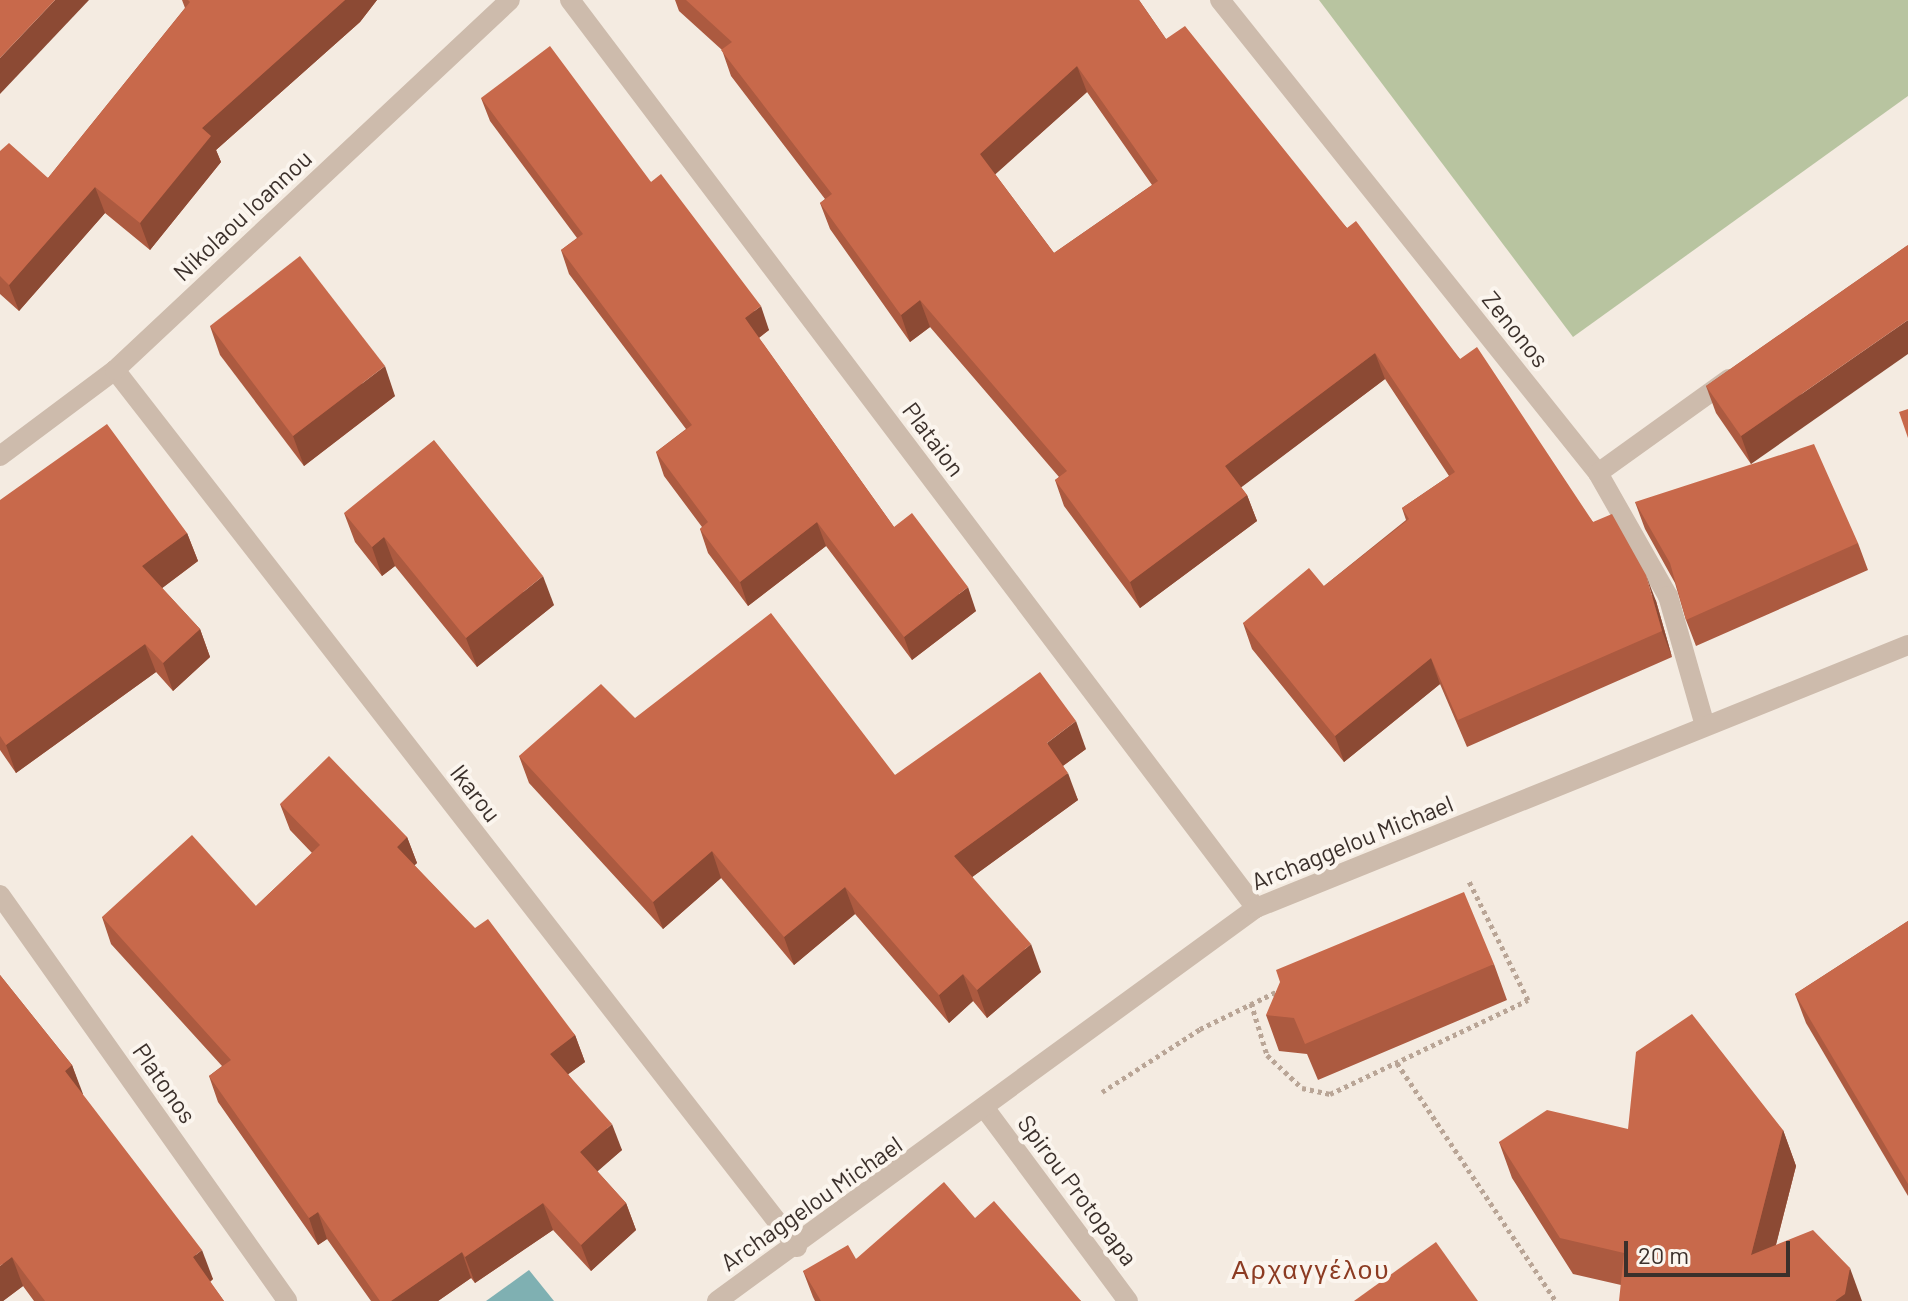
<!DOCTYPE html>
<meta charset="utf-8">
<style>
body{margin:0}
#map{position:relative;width:1908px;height:1301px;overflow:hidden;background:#f4ebe1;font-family:Barlow,sans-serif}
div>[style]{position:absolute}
.green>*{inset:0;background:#b8c4a0}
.water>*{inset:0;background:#7fb0b2}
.path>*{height:5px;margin-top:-2.5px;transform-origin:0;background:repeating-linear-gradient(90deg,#b9a596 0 4px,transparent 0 8px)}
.minor>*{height:20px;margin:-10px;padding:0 10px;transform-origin:10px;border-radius:10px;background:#cdbbac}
.tertiary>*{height:20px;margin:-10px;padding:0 10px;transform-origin:10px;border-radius:10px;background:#cdbbac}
.wall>*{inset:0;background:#ac5a40}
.shaded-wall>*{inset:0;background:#8c4a34}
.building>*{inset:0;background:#c8694b}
span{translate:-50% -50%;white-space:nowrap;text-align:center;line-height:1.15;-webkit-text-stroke:8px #fbf5ee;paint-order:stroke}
.street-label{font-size:24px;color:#3b302b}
.neighbourhood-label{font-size:26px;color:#8c3b22;letter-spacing:2px}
.scale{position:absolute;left:1624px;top:1241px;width:166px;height:36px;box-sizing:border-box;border:4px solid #3b302b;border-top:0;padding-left:10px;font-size:24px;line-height:28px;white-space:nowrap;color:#3b302b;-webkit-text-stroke:6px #fbf5ee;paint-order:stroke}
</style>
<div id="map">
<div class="green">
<i style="clip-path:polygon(1319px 0,1908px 0,1908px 96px,1573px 337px)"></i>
</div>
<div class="water">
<i style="clip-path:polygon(529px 1270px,554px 1301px,486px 1301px)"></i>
</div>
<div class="path">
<i style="left:1251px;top:1003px;width:54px;rotate:72.9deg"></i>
<i style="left:1267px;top:1055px;width:48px;rotate:43.3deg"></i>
<i style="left:1302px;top:1088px;width:29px;rotate:12deg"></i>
<i style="left:1330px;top:1094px;width:219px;rotate:-25.4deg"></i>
<i style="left:1528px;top:1000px;width:133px;rotate:-116.4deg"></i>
<i style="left:1397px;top:1063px;width:286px;rotate:56.3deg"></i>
<i style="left:1102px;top:1092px;width:117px;rotate:-32.7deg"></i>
<i style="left:1200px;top:1029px;width:89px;rotate:-26deg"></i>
</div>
<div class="minor">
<i style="left:570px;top:0;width:1138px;rotate:52.93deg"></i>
<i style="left:1220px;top:0;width:605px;rotate:51.37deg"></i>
<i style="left:1598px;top:473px;width:142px;rotate:60.4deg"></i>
<i style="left:1668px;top:596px;width:135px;rotate:74.1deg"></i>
<i style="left:115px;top:370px;width:1111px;rotate:52.13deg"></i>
<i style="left:1598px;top:473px;width:161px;rotate:-35.7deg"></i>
<i style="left:0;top:895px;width:497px;rotate:54.7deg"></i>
<i style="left:986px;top:1110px;width:238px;rotate:53.4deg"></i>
</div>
<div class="tertiary">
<i style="left:0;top:456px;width:144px;rotate:-36.8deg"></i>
<i style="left:115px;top:370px;width:541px;rotate:-43.13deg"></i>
<i style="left:717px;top:1301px;width:667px;rotate:-36.1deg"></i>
<i style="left:1256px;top:908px;width:703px;rotate:-21.97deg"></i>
</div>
<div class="wall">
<i style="clip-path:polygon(182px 0,377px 0,360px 22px,216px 150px,221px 162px,150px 250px,105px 213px,19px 311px,0 294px,0 151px,48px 178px,185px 8px)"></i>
<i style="clip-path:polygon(evenodd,675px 0,1139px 0,1166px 39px,1347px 228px,1460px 359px,1593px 522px,1656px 601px,1672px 657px,1467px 747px,1440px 684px,1344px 762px,1252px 649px,1243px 623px,1324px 586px,1406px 520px,1402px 508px,1449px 476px,1385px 379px,1241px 487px,1247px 495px,1257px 521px,1140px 608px,1064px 506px,1055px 480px,1059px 477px,930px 327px,910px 342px,830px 229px,820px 203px,825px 199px,731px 76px,722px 50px,679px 11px,675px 0,1087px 92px,1152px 185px,1054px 253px,995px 174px,1087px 92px)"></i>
<i style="clip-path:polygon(481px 98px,651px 182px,769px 330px,759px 338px,894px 527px,976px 611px,912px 660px,826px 546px,748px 606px,708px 553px,700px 529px,702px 527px,664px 476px,656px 452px,686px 429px,569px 274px,561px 250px,577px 238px,490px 121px)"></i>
<i style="clip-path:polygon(1908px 245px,1751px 464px,1716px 413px,1706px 386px)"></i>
<i style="clip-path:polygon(210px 326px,395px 396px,304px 466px,220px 355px)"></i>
<i style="clip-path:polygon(0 500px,187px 533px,198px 561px,162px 588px,200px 629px,210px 657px,173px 691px,156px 672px,16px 773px,0 750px)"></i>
<i style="clip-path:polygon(1635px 502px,1858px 543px,1868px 570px,1696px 646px,1686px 620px,1675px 583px,1645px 529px)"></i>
<i style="clip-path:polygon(344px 513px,554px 605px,477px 667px,395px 566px,382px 576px,355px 542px)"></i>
<i style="clip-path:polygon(635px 718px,895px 775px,1086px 749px,1063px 766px,1078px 800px,972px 877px,1041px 972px,987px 1018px,973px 1001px,949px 1023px,855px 914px,794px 965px,721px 878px,663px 929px,529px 783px,519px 756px)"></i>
<i style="clip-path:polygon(280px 804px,407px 837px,417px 863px,414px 865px,575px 1035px,585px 1062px,568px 1074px,622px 1150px,597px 1171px,626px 1203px,636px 1230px,591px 1271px,553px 1230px,475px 1283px,471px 1278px,438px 1301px,371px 1301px,327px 1239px,318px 1245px,218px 1102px,209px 1076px,222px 1066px,111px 944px,102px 917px,256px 906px,312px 853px,290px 830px)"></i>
<i style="clip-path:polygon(1908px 921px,1908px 1196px,1806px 1023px,1795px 994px)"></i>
<i style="clip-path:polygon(1494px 964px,1507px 1000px,1318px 1080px,1307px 1054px,1279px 1051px,1266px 1015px)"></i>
<i style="clip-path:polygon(0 975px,72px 1065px,82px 1094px,213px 1279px,210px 1282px,224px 1301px,34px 1301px,23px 1286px,3px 1301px)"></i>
<i style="clip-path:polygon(1628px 1129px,1783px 1130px,1796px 1166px,1776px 1245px,1850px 1268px,1621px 1285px,1573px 1274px,1512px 1178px,1499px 1142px)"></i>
<i style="clip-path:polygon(975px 1218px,1081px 1301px,815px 1301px,813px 1297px,803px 1271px,856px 1259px)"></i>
</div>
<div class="shaded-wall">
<i style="clip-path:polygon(55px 0,89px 0,0 94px,0 58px)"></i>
<i style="clip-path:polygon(345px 0,377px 0,360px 22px,216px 150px,221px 162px,150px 250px,140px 223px,202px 128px)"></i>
<i style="clip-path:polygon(1077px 66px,1087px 92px,989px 180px,980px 154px)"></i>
<i style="clip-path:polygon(95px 187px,105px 213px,19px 311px,9px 285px)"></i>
<i style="clip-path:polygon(920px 300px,930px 327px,910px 342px,901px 315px)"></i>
<i style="clip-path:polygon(761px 306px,769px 330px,753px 342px,745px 318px)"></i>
<i style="clip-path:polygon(1908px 320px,1908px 354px,1751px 464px,1741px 436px)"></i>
<i style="clip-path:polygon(1375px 353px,1385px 379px,1235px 492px,1225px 466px)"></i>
<i style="clip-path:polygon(385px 366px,395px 396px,304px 466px,293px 436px)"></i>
<i style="clip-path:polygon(1247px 495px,1257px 521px,1140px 608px,1130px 582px)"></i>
<i style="clip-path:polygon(817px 522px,826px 546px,748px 606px,740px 582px)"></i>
<i style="clip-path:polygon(187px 533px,198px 561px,153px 595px,142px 566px)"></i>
<i style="clip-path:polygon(384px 537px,395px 566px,382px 576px,372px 547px)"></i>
<i style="clip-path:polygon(1646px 575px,1656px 601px,1672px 657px,1662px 631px)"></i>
<i style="clip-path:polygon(543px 576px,554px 605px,477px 667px,466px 638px)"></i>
<i style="clip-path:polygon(968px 587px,976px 611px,912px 660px,904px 637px)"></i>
<i style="clip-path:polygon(200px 629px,210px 657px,173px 691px,163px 663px)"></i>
<i style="clip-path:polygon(145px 644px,156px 672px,16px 773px,6px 745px)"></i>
<i style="clip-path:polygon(1431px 658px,1440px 684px,1344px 762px,1335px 736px)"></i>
<i style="clip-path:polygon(1076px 721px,1086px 749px,1057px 770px,1047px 743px)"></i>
<i style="clip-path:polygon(1068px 773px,1078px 800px,964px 883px,954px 856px)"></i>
<i style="clip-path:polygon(407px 837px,417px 863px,406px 874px,397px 847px)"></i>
<i style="clip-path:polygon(712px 851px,721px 878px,663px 929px,653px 902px)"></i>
<i style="clip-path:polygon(845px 887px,855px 914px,794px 965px,784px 937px)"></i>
<i style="clip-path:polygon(1031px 944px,1041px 972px,987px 1018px,977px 990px)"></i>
<i style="clip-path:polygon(963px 974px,973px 1001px,949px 1023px,939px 995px)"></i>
<i style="clip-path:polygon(575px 1035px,585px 1062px,559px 1081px,550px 1054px)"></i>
<i style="clip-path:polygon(72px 1065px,83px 1094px,75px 1100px,65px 1071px)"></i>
<i style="clip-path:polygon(612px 1124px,622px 1150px,590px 1178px,580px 1152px)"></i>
<i style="clip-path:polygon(1783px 1130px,1796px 1166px,1764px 1291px,1751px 1255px)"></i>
<i style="clip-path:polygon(543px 1203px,553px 1230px,475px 1283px,465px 1257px)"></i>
<i style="clip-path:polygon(626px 1203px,636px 1230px,591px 1271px,581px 1245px)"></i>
<i style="clip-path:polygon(318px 1212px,327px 1239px,318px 1245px,309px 1218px)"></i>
<i style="clip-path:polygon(202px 1250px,213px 1279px,203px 1287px,193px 1257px)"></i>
<i style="clip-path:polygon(462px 1252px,471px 1278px,438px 1301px,391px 1301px)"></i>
<i style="clip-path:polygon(12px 1257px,23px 1286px,3px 1301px,0 1301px,0 1266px)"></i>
<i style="clip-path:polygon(1850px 1268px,1862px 1301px,1835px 1301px)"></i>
</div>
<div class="building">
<i style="clip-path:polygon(0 0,55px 0,0 58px)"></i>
<i style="clip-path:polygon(188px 0,345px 0,202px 128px,211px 136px,140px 223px,95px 187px,9px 285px,0 276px,0 151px,9px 143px,48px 178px,190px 2px)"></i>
<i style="clip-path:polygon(evenodd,686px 0,1139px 0,1166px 39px,1185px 26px,1347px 228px,1356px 221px,1460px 359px,1477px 347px,1593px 522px,1612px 514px,1646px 575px,1662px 631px,1458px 720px,1431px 658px,1335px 736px,1243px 623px,1309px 568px,1324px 586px,1409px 519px,1402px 508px,1455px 472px,1375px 353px,1225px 466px,1247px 495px,1130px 582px,1055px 480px,1067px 471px,920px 300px,901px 315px,820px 203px,832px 194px,721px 50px,732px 42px,686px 0,1077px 66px,1158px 181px,1054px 253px,980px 154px,1077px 66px)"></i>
<i style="clip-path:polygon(550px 46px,651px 182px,661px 174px,761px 306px,745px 318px,894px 527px,912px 513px,968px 587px,904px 637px,817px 522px,740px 582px,700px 529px,708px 522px,656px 452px,692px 425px,561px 250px,583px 234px,481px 98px)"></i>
<i style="clip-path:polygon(1908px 245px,1908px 320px,1741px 436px,1706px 386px)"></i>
<i style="clip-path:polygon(300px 256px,385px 366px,293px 436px,210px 326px)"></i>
<i style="clip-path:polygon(1908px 409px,1908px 438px,1899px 412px)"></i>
<i style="clip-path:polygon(107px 424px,187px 533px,142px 566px,200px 629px,163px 663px,145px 644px,6px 745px,0 736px,0 500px)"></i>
<i style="clip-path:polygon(434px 440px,543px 576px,466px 638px,384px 537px,372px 547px,344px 513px)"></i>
<i style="clip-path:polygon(1814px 444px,1858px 543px,1686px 620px,1670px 563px,1635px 502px)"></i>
<i style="clip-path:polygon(771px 613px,895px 775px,1040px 672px,1076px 721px,1047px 743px,1068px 773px,954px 856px,1031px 944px,977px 990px,963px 974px,939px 995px,845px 887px,784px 937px,712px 851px,653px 902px,519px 756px,601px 684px,635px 718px)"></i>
<i style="clip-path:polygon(329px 756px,407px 837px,397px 847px,475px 928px,488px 919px,575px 1035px,550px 1054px,612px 1124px,580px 1152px,626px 1203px,581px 1245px,543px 1203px,465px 1257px,462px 1252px,391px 1301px,380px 1301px,318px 1212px,309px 1218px,209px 1076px,231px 1060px,102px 917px,192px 835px,256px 906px,320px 845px,280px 804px)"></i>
<i style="clip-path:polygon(1464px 892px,1494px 964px,1305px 1044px,1294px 1018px,1266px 1015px,1280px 982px,1276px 970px)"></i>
<i style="clip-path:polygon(1908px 921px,1908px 1184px,1795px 994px)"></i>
<i style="clip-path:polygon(0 975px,72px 1065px,65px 1071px,202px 1250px,193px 1257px,224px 1301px,45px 1301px,12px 1257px,0 1266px)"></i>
<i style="clip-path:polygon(1692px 1014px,1783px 1130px,1751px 1255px,1813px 1230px,1850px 1268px,1845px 1294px,1835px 1301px,1619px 1301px,1624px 1253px,1560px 1238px,1499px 1142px,1547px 1110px,1628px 1129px,1636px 1052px)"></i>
<i style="clip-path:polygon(944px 1182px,975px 1218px,994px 1201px,1081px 1301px,821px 1301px,803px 1271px,848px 1245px,856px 1259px)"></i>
<i style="clip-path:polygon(1436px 1242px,1478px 1301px,1354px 1301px)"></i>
</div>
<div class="street-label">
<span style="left:242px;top:215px;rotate:-43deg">Nikolaou Ioannou</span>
<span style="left:1516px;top:329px;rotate:51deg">Zenonos</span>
<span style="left:934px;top:439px;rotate:53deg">Plataion</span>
<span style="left:476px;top:793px;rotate:52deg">Ikarou</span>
<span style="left:1352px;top:842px;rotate:-22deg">Archaggelou Michael</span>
<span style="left:165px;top:1083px;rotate:55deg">Platonos</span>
<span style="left:1078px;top:1190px;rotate:53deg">Spirou Protopapa</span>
<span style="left:811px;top:1203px;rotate:-35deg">Archaggelou Michael</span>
</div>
<div class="neighbourhood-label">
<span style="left:1311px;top:1269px">Αρχαγγέλου</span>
</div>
<div class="scale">20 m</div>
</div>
